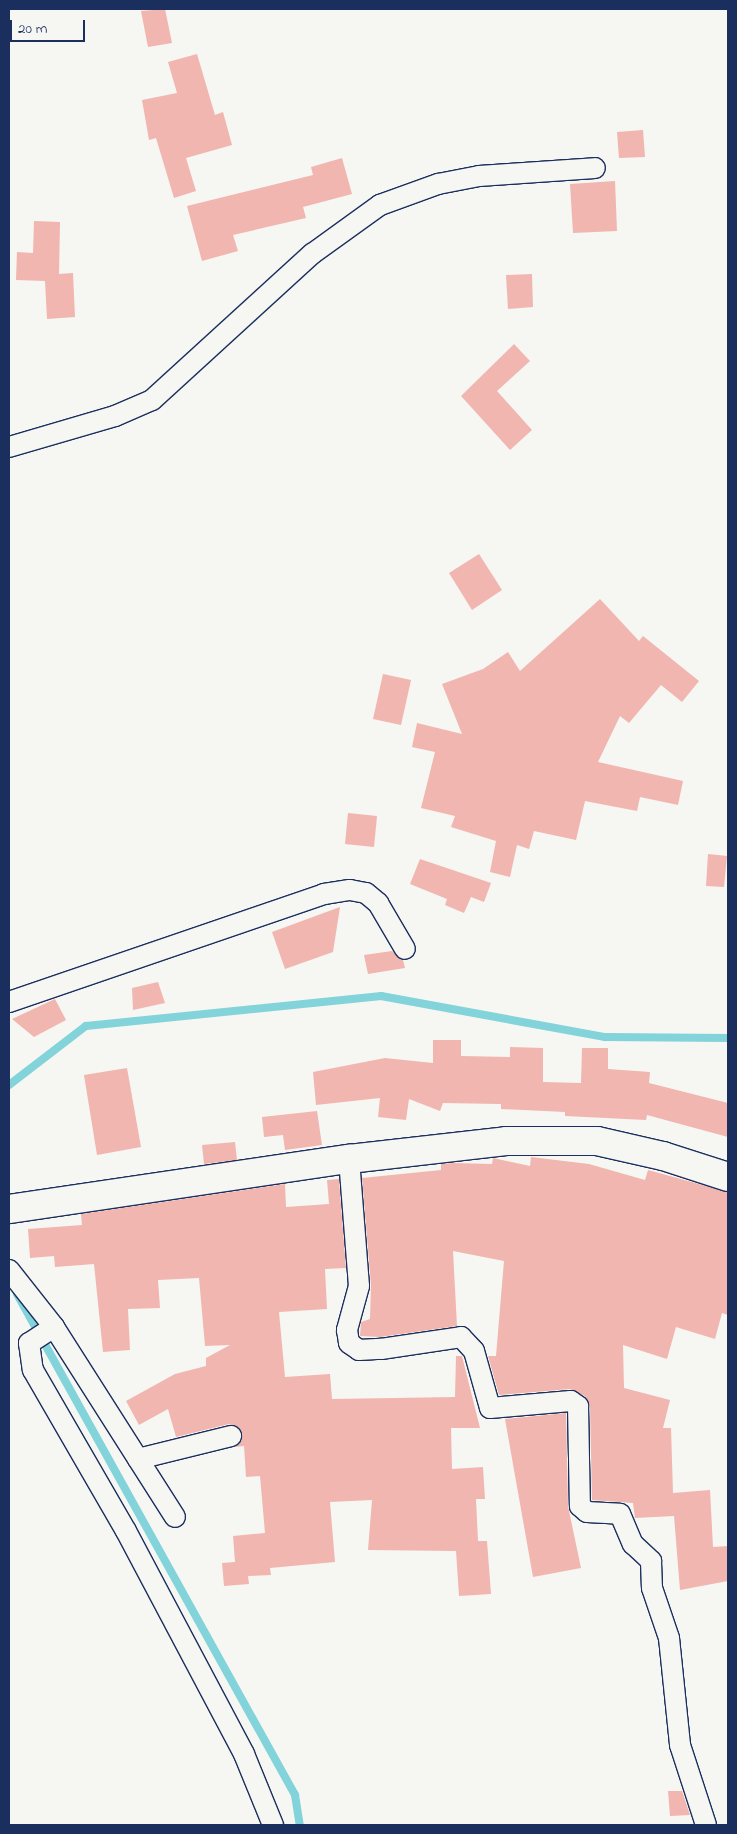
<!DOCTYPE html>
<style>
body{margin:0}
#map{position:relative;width:737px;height:1834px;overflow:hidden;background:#f6f6f2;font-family:"Indie Flower",sans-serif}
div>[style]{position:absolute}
.stream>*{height:8px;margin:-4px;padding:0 4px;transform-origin:4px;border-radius:4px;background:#82d3da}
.building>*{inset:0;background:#f1b6b0}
.roads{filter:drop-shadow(1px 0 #1b2f5e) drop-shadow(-1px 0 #1b2f5e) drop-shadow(0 1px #1b2f5e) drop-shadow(0 -1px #1b2f5e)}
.street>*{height:20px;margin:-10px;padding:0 10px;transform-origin:10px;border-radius:10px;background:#f6f6f2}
.secondary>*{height:28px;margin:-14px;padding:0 14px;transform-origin:14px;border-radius:14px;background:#f6f6f2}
span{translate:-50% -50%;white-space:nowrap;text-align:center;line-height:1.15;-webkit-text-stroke:4.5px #f6f6f2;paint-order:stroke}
.frame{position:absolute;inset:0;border:10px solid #1b2f5e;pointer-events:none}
.scale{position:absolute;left:10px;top:20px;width:75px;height:22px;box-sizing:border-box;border:2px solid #1b2f5e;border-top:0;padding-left:6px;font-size:15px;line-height:18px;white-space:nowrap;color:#1b2f5e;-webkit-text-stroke:4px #f6f6f2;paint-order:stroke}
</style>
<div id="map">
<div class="stream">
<i style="left:9px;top:1085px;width:97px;rotate:-37.5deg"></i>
<i style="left:86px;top:1026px;width:297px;rotate:-5.8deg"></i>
<i style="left:381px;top:996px;width:228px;rotate:10.4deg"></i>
<i style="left:605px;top:1037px;width:123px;rotate:0.5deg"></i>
<i style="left:17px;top:1294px;width:573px;rotate:60.97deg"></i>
<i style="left:295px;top:1795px;width:30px;rotate:81deg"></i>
</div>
<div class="building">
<i style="clip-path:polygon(165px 9px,172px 43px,148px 47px,141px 11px)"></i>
<i style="clip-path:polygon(197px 54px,215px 115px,223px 112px,232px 145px,186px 158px,196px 191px,174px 198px,156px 138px,149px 140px,142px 100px,177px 93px,168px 62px)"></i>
<i style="clip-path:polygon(643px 130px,645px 157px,619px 158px,617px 132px)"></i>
<i style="clip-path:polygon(342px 158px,352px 194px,303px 207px,306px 218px,233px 235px,238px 251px,202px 261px,187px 206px,313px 175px,311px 167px)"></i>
<i style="clip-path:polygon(615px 181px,617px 231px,573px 233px,570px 184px)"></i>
<i style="clip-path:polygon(34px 221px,60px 222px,59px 274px,73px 273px,75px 317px,47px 319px,45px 281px,16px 280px,17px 252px,33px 253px)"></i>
<i style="clip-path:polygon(532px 274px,533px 307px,508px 309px,506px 275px)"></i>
<i style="clip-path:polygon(514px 344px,530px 361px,497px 391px,532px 430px,510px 450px,461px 396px)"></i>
<i style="clip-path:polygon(479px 554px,502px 590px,472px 610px,449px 573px)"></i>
<i style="clip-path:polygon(600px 599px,639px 641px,643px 636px,699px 681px,682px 702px,661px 685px,629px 723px,620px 716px,598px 762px,683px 781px,678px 805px,640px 797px,637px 811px,585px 801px,576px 840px,534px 831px,529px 849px,517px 845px,510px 877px,490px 872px,496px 841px,451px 827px,455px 816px,421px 808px,435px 752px,412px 747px,417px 723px,462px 734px,442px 684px,483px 669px,508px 652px,520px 671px)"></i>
<i style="clip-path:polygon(383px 674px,411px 680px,401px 725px,373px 719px)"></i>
<i style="clip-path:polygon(348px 813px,377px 816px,374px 847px,345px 844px)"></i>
<i style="clip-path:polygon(708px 854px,727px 856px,724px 887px,706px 886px)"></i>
<i style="clip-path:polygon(420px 859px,491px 883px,484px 902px,471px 897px,464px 913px,445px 905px,447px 899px,410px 884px)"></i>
<i style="clip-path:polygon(340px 907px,333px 952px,285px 969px,272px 932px)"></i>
<i style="clip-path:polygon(392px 951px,403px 960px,405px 968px,368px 974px,364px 955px)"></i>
<i style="clip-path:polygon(158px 982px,165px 1003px,133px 1010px,132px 988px)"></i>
<i style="clip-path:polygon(55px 999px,66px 1020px,34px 1037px,12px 1019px)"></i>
<i style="clip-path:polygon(433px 1040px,461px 1040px,461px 1056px,510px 1057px,510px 1047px,543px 1048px,543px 1082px,581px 1083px,582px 1048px,608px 1048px,608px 1069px,650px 1072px,649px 1083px,728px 1103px,728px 1137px,647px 1115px,646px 1120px,565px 1116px,565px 1112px,501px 1109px,501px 1104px,443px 1103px,440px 1111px,409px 1099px,406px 1120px,378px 1117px,380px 1098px,316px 1105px,313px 1072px,385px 1058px,433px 1063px)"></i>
<i style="clip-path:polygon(127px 1068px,141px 1147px,97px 1155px,84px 1075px)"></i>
<i style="clip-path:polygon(317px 1111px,322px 1145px,285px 1150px,283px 1135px,264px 1137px,262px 1117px)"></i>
<i style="clip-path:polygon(235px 1142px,237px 1160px,204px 1164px,202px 1145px)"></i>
<i style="clip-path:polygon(531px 1157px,589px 1164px,645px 1180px,648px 1170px,728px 1192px,728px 1315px,722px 1313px,715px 1339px,676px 1327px,667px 1359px,623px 1345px,624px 1388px,670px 1400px,663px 1428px,671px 1428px,673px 1493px,710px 1490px,713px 1547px,728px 1546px,728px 1581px,680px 1590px,674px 1516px,635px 1518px,633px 1503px,592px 1500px,590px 1406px,585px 1396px,570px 1389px,499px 1395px,488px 1356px,496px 1356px,504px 1261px,453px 1251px,457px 1326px,380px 1337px,360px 1336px,361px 1322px,370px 1319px,371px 1285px,362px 1178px,441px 1170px,441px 1164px,454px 1163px,492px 1164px,493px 1158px,530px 1166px)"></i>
<i style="clip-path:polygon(339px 1179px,346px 1268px,325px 1269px,327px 1309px,279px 1312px,285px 1377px,330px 1374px,332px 1399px,455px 1397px,456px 1356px,462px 1356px,480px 1428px,451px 1428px,452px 1469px,483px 1467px,485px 1499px,476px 1499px,478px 1541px,487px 1541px,491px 1594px,459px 1596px,456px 1551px,368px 1550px,372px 1500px,330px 1502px,335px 1562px,270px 1568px,271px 1575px,248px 1576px,249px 1584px,224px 1586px,222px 1563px,235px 1562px,233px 1536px,265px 1533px,260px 1476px,246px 1477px,244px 1446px,235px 1447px,242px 1440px,242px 1433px,229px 1424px,176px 1437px,168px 1409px,139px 1425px,126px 1401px,175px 1374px,206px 1366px,206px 1358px,230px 1345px,205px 1346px,199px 1278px,158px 1280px,160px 1308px,128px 1309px,130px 1350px,103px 1352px,94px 1264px,55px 1267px,54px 1256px,30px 1258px,28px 1229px,82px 1225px,81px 1214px,285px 1184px,286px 1207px,329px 1204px,327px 1180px)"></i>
<i style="clip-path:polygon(566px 1413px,568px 1506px,581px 1568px,533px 1577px,505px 1419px)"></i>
<i style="clip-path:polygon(668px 1791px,682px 1791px,690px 1815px,670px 1816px)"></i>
</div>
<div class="roads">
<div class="street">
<i style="left:9px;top:447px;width:110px;rotate:-16.3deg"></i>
<i style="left:115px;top:416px;width:40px;rotate:-23.4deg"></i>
<i style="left:152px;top:400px;width:217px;rotate:-42.4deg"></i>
<i style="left:312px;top:254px;width:84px;rotate:-35.8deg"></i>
<i style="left:380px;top:205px;width:62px;rotate:-19.9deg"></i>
<i style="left:438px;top:184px;width:42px;rotate:-11deg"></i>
<i style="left:479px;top:176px;width:116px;rotate:-3.9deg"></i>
<i style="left:9px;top:1002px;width:333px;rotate:-18.9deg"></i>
<i style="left:324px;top:894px;width:26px;rotate:-9deg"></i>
<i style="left:350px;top:890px;width:16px;rotate:11deg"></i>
<i style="left:366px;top:893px;width:16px;rotate:40deg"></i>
<i style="left:378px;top:903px;width:53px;rotate:59.6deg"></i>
<i style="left:349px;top:1159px;width:127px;rotate:85.5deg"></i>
<i style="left:359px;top:1286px;width:46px;rotate:105.3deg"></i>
<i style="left:347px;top:1330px;width:13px;rotate:81deg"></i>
<i style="left:349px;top:1343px;width:12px;rotate:35deg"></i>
<i style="left:359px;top:1350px;width:22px;rotate:-3deg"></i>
<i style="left:381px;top:1349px;width:81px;rotate:-8.5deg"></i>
<i style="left:461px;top:1337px;width:19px;rotate:47deg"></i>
<i style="left:474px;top:1351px;width:59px;rotate:74.3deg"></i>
<i style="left:490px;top:1408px;width:81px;rotate:-4.9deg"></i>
<i style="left:571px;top:1401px;width:9px;rotate:36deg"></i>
<i style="left:578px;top:1406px;width:100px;rotate:88.9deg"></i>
<i style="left:580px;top:1506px;width:9px;rotate:41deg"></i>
<i style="left:587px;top:1512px;width:33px;rotate:3deg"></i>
<i style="left:620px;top:1514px;width:33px;rotate:67deg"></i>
<i style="left:633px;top:1544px;width:25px;rotate:43deg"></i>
<i style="left:651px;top:1561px;width:27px;rotate:88deg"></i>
<i style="left:652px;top:1588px;width:53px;rotate:71.2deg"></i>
<i style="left:669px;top:1638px;width:108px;rotate:84.1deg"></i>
<i style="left:680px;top:1745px;width:84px;rotate:72deg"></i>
<i style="left:9px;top:1270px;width:73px;rotate:51.7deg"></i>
<i style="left:54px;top:1327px;width:30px;rotate:147deg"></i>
<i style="left:29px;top:1343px;width:27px;rotate:82deg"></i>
<i style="left:33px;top:1370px;width:186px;rotate:60deg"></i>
<i style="left:126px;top:1531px;width:252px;rotate:62.1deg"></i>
<i style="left:244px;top:1754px;width:77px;rotate:67.8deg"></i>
<i style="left:54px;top:1327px;width:225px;rotate:57.5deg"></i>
<i style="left:138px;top:1459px;width:96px;rotate:-13.9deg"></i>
</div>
<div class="secondary">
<i style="left:9px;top:1209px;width:344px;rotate:-8.4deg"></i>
<i style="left:349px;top:1159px;width:158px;rotate:-6.5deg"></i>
<i style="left:506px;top:1141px;width:91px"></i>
<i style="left:597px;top:1141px;width:68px;rotate:12.8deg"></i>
<i style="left:663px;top:1156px;width:68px;rotate:17.9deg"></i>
</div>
</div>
<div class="frame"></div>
<div class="scale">20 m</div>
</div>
